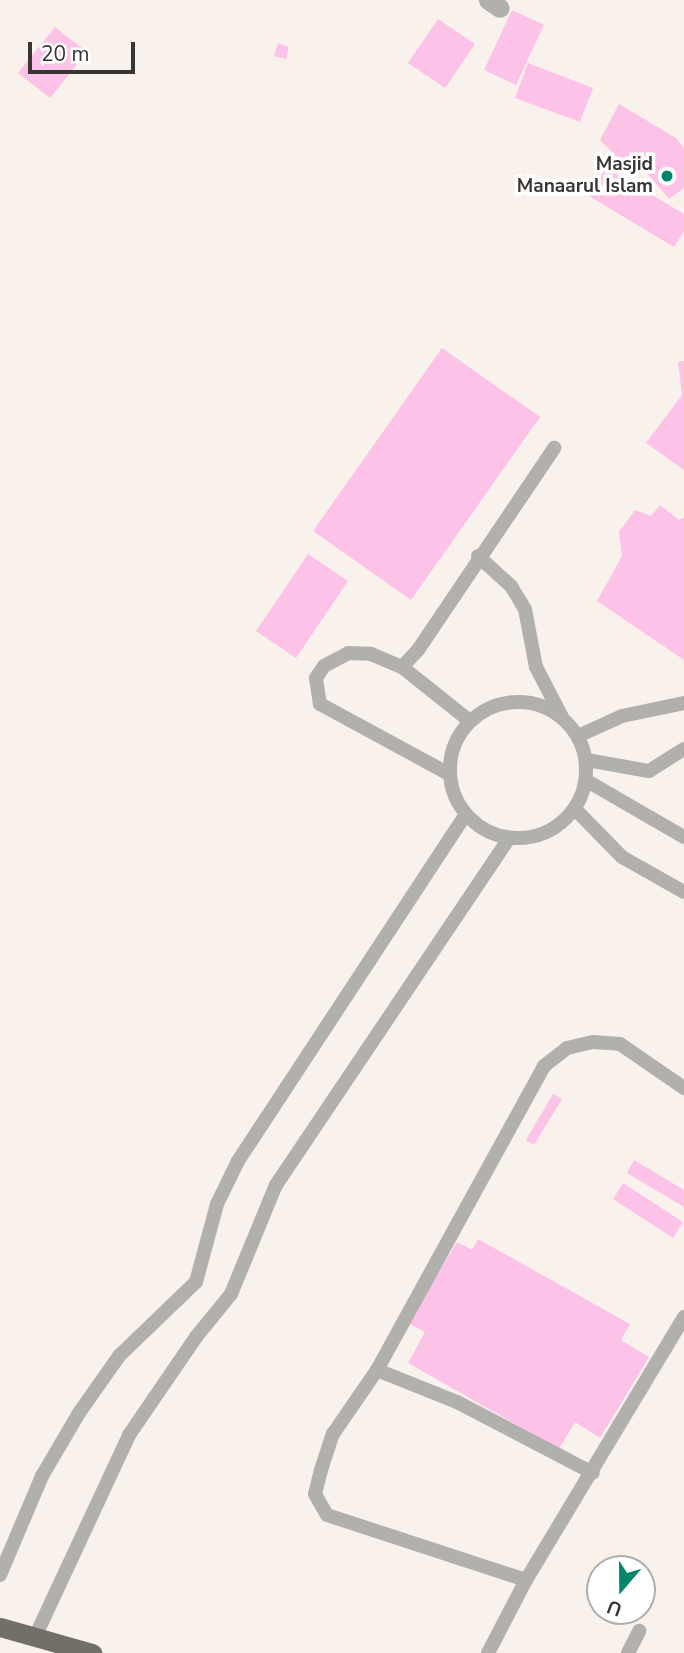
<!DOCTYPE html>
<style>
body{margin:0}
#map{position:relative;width:684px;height:1653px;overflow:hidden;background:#f9f1ec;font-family:"Nunito Sans",sans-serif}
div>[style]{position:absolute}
.building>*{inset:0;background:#fdc2e7}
.service>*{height:14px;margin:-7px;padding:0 7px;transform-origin:7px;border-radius:7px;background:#b2b0ad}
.service>.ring{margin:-7px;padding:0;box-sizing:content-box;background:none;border:14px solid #b2b0ad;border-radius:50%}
.minor>*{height:19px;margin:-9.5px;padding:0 9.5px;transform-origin:9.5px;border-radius:9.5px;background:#b2b0ad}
.trunk>*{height:19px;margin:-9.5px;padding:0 9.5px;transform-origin:9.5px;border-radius:9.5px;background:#726e68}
.dots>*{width:19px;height:19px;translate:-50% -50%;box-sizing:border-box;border:4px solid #fff;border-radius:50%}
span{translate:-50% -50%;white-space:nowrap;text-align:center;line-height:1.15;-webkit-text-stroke:7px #fff;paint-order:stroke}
.poi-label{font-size:19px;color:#383533;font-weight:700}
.right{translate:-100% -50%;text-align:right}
.north{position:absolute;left:586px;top:1555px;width:70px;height:70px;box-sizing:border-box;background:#fff;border:2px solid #afaead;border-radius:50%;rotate:200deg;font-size:19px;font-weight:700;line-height:28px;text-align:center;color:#383533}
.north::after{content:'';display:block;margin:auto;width:24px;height:32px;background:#00866a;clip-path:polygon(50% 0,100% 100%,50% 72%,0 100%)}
.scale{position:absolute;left:28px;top:42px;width:107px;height:32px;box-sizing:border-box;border:4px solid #383533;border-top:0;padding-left:9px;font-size:21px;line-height:24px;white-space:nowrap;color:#383533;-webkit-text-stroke:5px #fff;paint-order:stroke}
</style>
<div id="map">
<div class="building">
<i style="clip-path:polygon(512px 10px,544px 25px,516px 85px,484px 70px)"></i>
<i style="clip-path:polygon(438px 19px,475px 44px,445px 88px,408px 63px)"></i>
<i style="clip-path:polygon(55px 27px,87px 52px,50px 98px,18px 73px)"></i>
<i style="clip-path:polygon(278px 43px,289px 47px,286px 59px,274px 56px)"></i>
<i style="clip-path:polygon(528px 63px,593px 88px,580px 122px,515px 98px)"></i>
<i style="clip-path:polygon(619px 104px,676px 138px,684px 148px,684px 188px,669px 199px,640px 165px,631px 171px,600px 140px)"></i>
<i style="clip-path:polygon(602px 165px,684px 214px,684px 231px,674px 247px,584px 193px)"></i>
<i style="clip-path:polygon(442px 348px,540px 417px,411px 600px,313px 531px)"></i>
<i style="clip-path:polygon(684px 361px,684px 470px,646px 443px,682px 395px,678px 362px)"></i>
<i style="clip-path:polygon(660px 505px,679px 520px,684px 517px,684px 660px,597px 601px,622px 556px,619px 532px,635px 510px,651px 516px)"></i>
<i style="clip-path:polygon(308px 554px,348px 581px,296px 658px,256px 631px)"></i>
<i style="clip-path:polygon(553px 1094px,562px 1099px,534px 1145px,526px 1140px)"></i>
<i style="clip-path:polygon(634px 1160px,684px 1190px,684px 1207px,627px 1173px)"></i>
<i style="clip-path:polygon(623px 1183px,683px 1222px,673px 1238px,613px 1199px)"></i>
<i style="clip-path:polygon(478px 1239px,630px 1324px,621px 1340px,649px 1357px,600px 1438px,575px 1422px,559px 1449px,408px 1363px,425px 1332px,408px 1323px,457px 1242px,472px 1250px)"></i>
</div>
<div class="service">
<i style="left:478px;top:556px;width:45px;rotate:42.3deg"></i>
<i style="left:511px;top:586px;width:27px;rotate:59deg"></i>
<i style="left:525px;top:609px;width:59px;rotate:79.3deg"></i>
<i style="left:536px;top:667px;width:56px;rotate:62.5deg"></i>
<i style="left:402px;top:667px;width:23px;rotate:-47deg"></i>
<i style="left:418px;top:650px;width:244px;rotate:-56deg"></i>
<i class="ring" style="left:450px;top:702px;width:122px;height:122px"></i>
<i style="left:578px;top:736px;width:48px;rotate:-24.4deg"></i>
<i style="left:622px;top:716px;width:63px;rotate:-11.8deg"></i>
<i style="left:587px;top:760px;width:63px;rotate:10.1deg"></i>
<i style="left:649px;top:771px;width:41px;rotate:-32.2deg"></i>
<i style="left:449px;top:774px;width:147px;rotate:-151.5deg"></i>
<i style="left:320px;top:704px;width:26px;rotate:-99deg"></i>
<i style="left:316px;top:678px;width:14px;rotate:-56deg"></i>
<i style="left:324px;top:666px;width:27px;rotate:-28deg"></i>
<i style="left:348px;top:653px;width:23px;rotate:2deg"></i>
<i style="left:371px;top:654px;width:34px;rotate:23deg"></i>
<i style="left:402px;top:667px;width:87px;rotate:38.5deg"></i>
<i style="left:587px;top:781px;width:112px;rotate:30deg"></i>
<i style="left:575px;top:809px;width:67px;rotate:45.6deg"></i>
<i style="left:622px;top:857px;width:71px;rotate:29.4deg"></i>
<i style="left:377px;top:1370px;width:86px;rotate:21.8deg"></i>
<i style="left:457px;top:1402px;width:153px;rotate:27.6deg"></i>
<i style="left:0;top:1575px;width:108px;rotate:-67deg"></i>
<i style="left:42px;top:1476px;width:73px;rotate:-59.6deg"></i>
<i style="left:79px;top:1413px;width:70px;rotate:-54.9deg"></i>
<i style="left:119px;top:1356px;width:107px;rotate:-43.9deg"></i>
<i style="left:196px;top:1282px;width:81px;rotate:-74.9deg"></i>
<i style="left:217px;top:1204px;width:48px;rotate:-64deg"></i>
<i style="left:238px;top:1161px;width:414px;rotate:-56.7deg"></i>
<i style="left:526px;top:1580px;width:209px;rotate:-161.9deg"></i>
<i style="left:327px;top:1515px;width:24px;rotate:-120deg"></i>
<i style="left:315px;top:1494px;width:25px;rotate:-76deg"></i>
<i style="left:321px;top:1470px;width:38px;rotate:-72deg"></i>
<i style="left:333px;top:1434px;width:78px;rotate:-55.5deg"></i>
<i style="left:377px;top:1370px;width:347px;rotate:-61.2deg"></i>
<i style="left:544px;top:1066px;width:29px;rotate:-38deg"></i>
<i style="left:567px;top:1048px;width:27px;rotate:-13deg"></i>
<i style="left:593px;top:1042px;width:27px;rotate:4deg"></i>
<i style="left:620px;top:1044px;width:78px;rotate:34.5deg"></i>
<i style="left:35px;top:1637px;width:223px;rotate:-65deg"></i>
<i style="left:129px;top:1435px;width:119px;rotate:-55.6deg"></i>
<i style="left:196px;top:1337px;width:55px;rotate:-50.9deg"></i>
<i style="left:231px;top:1294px;width:118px;rotate:-67.6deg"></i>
<i style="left:276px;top:1185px;width:418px;rotate:-56.1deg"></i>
<i style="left:488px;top:1653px;width:82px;rotate:-62.5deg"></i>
<i style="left:526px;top:1580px;width:307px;rotate:-59deg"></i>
<i style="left:628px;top:1653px;width:25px;rotate:-63deg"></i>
</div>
<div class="minor">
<i style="left:488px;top:0;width:14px;rotate:34deg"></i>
</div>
<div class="trunk">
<i style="left:0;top:1627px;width:96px;rotate:15.8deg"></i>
</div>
<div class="dots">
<i style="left:667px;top:176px;background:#00866a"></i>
</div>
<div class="poi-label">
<span class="right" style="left:653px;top:176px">Masjid<br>Manaarul Islam</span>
</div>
<div class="north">U</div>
<div class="scale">20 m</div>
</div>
